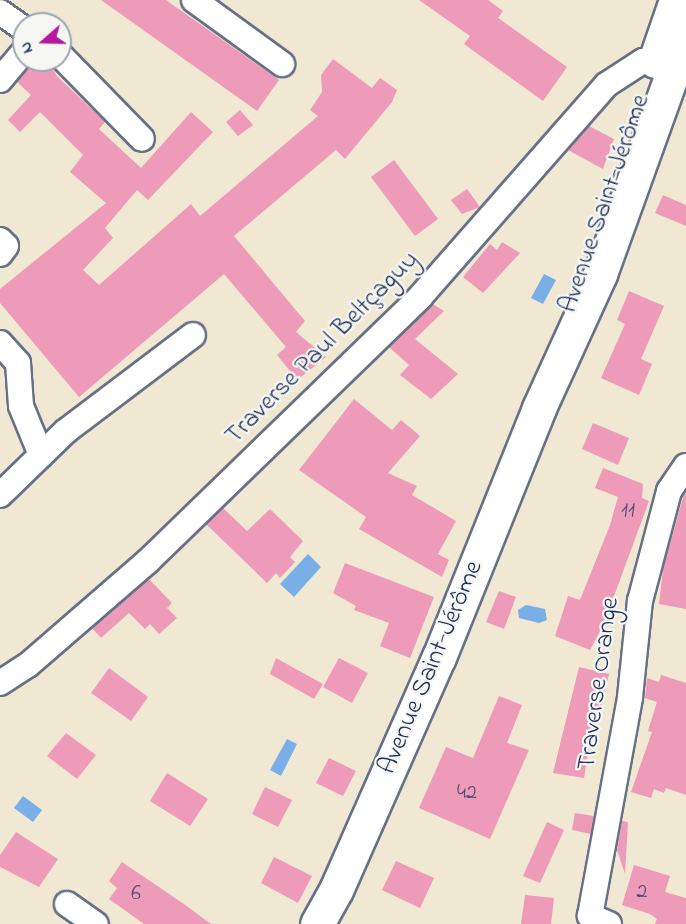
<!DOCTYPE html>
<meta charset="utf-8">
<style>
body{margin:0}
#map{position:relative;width:686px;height:924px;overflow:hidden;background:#f0e8d3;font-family:"Indie Flower",sans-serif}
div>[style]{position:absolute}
.water>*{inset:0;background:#78afe7}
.building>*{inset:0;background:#ed9bb9}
.roads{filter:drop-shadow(2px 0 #667087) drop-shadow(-2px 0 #667087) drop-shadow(0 2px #667087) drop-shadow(0 -2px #667087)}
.street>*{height:24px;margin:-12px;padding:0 12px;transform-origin:12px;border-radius:12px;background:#fff}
.secondary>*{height:33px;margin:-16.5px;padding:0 16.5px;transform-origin:16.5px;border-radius:16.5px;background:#fff}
span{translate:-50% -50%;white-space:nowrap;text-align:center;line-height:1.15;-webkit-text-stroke:4.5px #f6f6f2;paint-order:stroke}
.number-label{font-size:22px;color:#504a75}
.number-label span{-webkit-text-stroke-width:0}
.street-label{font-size:26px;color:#1b2f5e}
.north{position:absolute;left:12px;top:12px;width:60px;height:60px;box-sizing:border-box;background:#f6f6f2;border:2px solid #9ea6b7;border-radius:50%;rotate:250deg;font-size:16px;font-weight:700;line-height:24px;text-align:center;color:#1b2f5e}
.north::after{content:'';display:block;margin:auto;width:21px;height:27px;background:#b5179e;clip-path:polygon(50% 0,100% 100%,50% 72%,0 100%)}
</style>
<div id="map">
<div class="water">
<i style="clip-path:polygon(544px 274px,556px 280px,543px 304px,531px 298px)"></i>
<i style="clip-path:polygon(308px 554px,321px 567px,294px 597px,280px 584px)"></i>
<i style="clip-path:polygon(526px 605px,545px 609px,547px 620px,539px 623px,519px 618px,518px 610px)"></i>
<i style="clip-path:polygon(287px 739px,297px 744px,281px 776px,270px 770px)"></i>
<i style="clip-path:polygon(23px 796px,42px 810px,33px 822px,14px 808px)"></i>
</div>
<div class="building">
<i style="clip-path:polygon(101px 0,166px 0,279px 80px,257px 111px)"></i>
<i style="clip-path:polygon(419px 0,488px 0,503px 11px,498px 18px,567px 67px,543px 101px,464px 44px,470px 36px)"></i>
<i style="clip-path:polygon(333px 59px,372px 88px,380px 78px,397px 90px,392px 102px,345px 159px,336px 150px,234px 236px,305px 321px,296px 332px,326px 357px,297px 380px,277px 355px,286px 347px,224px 274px,79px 397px,0 303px,0 289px,106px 203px,70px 172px,83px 155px,40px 112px,20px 132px,8px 120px,31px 95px,17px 82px,35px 60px,47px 60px,57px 76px,105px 122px,99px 129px,141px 168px,191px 112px,213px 132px,148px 200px,137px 190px,105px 228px,113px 238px,83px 270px,99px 285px,191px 204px,200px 216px,318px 116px,310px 110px,322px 92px,321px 75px)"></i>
<i style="clip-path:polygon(240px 110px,253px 125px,238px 136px,226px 122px)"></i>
<i style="clip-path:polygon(589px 126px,614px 139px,603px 169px,568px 150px)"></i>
<i style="clip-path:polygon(394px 160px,438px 219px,415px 236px,371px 177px)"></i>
<i style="clip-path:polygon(467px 189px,480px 207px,462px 214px,451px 200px)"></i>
<i style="clip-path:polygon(663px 195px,686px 205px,686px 226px,655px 213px)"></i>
<i style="clip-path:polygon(502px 242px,520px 253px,483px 293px,463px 277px,490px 244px,497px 250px)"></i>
<i style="clip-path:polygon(629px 291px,664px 306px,641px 359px,652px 364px,639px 395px,601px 378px,625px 324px,617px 320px)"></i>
<i style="clip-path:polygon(433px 304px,444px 311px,415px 339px,458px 374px,431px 399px,400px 375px,409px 365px,389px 347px)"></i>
<i style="clip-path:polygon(354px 399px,392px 430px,401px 420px,420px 436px,388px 473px,417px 486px,412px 495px,456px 521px,438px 554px,449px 560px,442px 577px,359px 529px,366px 517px,299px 470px)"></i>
<i style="clip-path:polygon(593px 423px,629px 438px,618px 465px,582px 449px)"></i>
<i style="clip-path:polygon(603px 468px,643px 484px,642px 498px,649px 501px,603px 626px,590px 650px,555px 636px,568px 596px,580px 600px,610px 525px,618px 497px,595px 488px)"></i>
<i style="clip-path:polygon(684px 494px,686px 495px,686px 609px,659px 604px,663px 569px)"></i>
<i style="clip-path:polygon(223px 508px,247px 531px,270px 509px,303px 541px,290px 557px,295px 562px,280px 578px,276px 573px,267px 583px,206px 524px)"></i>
<i style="clip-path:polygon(345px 563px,434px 597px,410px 658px,380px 646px,389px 623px,354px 610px,356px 606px,333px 593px)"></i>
<i style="clip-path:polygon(149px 579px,172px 603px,167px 608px,177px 618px,159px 634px,150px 624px,145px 629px,129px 613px,101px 638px,92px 628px)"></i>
<i style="clip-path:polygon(499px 591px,516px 597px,504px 629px,486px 622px)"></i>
<i style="clip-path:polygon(276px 658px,323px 684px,314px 699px,270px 674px)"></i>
<i style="clip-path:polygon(339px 658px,368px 673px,352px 703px,323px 687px)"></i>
<i style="clip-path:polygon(579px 667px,609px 674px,598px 720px,593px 723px,584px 778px,553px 773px)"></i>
<i style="clip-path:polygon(109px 668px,148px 697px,131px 721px,91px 693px)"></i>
<i style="clip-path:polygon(661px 675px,686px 683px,686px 795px,666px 788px,664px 793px,654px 789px,651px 798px,631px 792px,652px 732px,648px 731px,657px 702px,645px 698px,647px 678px,659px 682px)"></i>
<i style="clip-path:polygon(499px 696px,522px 705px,507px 743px,529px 750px,490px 839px,419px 808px,446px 747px,473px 758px)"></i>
<i style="clip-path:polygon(66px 733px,96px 755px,77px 779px,47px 756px)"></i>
<i style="clip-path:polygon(329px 758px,356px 771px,343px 796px,316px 783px)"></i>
<i style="clip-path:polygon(167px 773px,208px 799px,190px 826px,150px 801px)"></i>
<i style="clip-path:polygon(265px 787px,292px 800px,278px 827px,252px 814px)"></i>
<i style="clip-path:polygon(575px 813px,594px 816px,591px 834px,572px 830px)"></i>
<i style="clip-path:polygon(622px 821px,628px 822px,625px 874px,617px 850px)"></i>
<i style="clip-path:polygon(547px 822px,564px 830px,540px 883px,523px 876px)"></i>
<i style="clip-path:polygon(16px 832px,58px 859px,39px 887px,0 867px,0 855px)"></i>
<i style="clip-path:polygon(274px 857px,312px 876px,298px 903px,261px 883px)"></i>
<i style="clip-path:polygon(396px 861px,434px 878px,420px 908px,382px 890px)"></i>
<i style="clip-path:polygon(122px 862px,181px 902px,211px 924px,144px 924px,109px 899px,117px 888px,109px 881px)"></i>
<i style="clip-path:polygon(634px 865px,670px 876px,665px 892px,686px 898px,686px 924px,655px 924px,657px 919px,650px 914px,622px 905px)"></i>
<i style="clip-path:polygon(525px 895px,554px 898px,551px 924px,521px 924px)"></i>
</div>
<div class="roads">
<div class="street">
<i style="left:194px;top:0;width:109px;rotate:36deg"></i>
<i style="left:0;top:12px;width:29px;rotate:35deg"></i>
<i style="left:60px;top:55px;width:117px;rotate:45.7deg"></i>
<i style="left:0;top:80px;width:38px;rotate:-50deg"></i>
<i style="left:0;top:240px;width:8px;rotate:45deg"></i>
<i style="left:6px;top:246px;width:10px;rotate:127deg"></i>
<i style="left:0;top:343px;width:27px;rotate:48deg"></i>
<i style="left:18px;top:363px;width:43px;rotate:86deg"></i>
<i style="left:21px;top:406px;width:53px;rotate:67.8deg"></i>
<i style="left:0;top:495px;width:92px;rotate:-44.1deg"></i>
<i style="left:66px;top:431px;width:159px;rotate:-37.1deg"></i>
<i style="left:0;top:683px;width:33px;rotate:-33deg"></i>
<i style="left:28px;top:665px;width:159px;rotate:-40.9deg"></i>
<i style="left:148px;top:561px;width:379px;rotate:-44.1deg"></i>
<i style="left:420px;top:297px;width:282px;rotate:-48.7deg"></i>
<i style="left:606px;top:85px;width:44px;rotate:-33deg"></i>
<i style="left:643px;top:61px;width:27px;rotate:10deg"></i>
<i style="left:67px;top:904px;width:35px;rotate:35deg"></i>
<i style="left:609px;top:924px;width:21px;rotate:-157deg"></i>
<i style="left:590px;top:916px;width:223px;rotate:-79.6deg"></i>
<i style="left:630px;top:697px;width:97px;rotate:-84.1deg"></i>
<i style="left:640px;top:601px;width:114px;rotate:-75.2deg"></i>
<i style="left:669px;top:491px;width:30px;rotate:-56deg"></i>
</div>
<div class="secondary">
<i style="left:655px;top:61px;width:65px;rotate:-71deg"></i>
<i style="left:317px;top:924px;width:39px;rotate:-61deg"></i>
<i style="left:336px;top:890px;width:255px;rotate:-66.2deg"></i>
<i style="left:439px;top:657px;width:268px;rotate:-68.1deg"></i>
<i style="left:539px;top:408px;width:147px;rotate:-65.5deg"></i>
<i style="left:600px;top:274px;width:254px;rotate:-70.2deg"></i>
</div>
</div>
<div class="number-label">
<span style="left:628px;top:512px">11</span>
<span style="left:467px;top:794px">42</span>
<span style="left:642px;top:893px">2</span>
<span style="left:136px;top:895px">6</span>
</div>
<div class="street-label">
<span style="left:606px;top:204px;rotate:-71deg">Avenue Saint-Jérôme</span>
<span style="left:323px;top:349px;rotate:-45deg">Traverse Paul Beltçaguy</span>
<span style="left:432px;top:668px;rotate:-67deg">Avenue Saint-Jérôme</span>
<span style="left:600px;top:684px;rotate:-82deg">Traverse Orange</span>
</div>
<div class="north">N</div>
</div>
